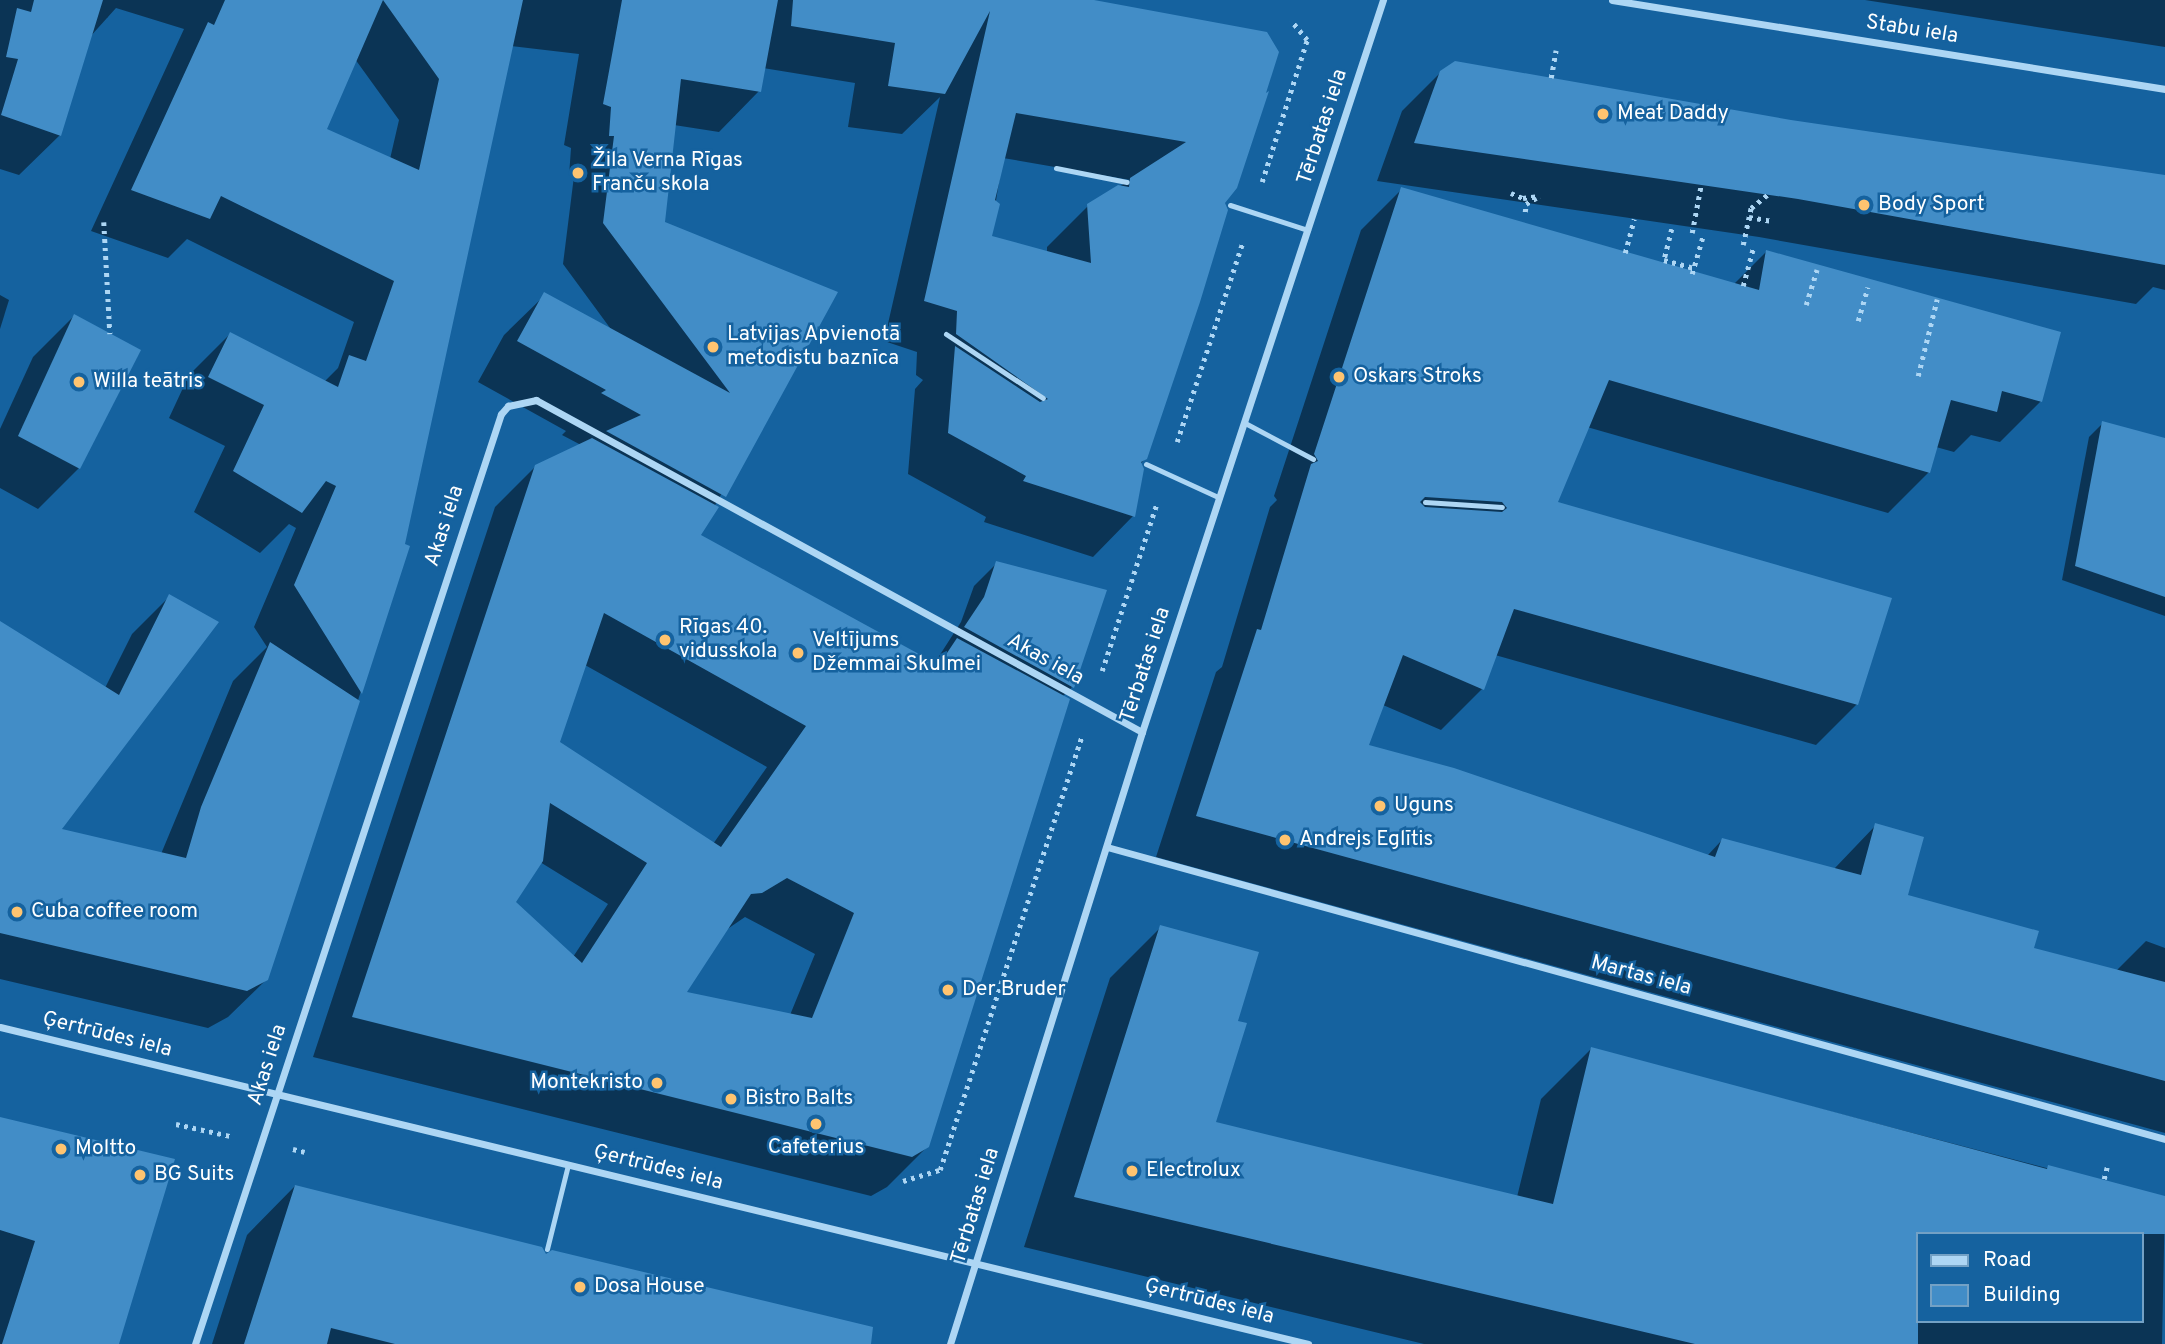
<!DOCTYPE html>
<meta charset="utf-8">
<style>
body{margin:0}
#map{position:relative;width:2165px;height:1344px;overflow:hidden;background:#15629f;font-family:Overpass,sans-serif}
div>[style]{position:absolute}
.shadow>*{inset:0;background:#0007}
.building>*{inset:0;background:#428dc7}
.path>*{height:4.5px;margin-top:-2.25px;transform-origin:0;background:repeating-linear-gradient(90deg,#add6f4 0 3.5px,transparent 0 8.5px)}
.service>*{height:5px;margin:-2.5px;padding:0 2.5px;transform-origin:2.5px;border-radius:2.5px;background:#add6f4}
.minor>*{height:7px;margin:-3.5px;padding:0 3.5px;transform-origin:3.5px;border-radius:3.5px;background:#add6f4}
.dots>*{width:19px;height:19px;translate:-50% -50%;box-sizing:border-box;border:4px solid #15629f;border-radius:50%}
span{translate:-50% -50%;white-space:nowrap;text-align:center;line-height:1.15;-webkit-text-stroke:5px #15629f;paint-order:stroke}
.street-label{font-size:21px;color:#fff}
.poi-label{font-size:21px;color:#fff}
.left{translate:0 -50%;text-align:left}
.right{translate:-100% -50%;text-align:right}
.legend{position:absolute;left:1916px;top:1232px;width:228px;height:91px;box-sizing:border-box;background:#15629f;border:2px solid #73a1c5;margin:0;padding:9px 12px;list-style:none;font-size:21px;color:#fff}
.legend li{display:flex;align-items:center;gap:14px;height:35px}
.legend b{width:35px;border:2px solid #73a1c5}
</style>
<div id="map">
<div class="shadow">
<i style="clip-path:polygon(evenodd,0 0,1076px 0,1180px 17px,1223px 204px,1146px 458px,1140px 464px,1133px 516px,1093px 557px,984px 522px,986px 517px,908px 474px,915px 389px,923px 380px,916px 375px,917px 352px,884px 341px,940px 97px,902px 134px,848px 127px,855px 83px,763px 68px,759px 91px,719px 132px,674px 125px,663px 223px,836px 293px,698px 535px,934px 664px,961px 622px,974px 586px,997px 563px,1072px 687px,1062px 697px,928px 1146px,887px 1187px,871px 1196px,313px 1057px,495px 507px,536px 466px,581px 445px,562px 435px,566px 431px,478px 382px,504px 335px,545px 295px,613px 332px,563px 264px,574px 176px,569px 176px,571px 148px,564px 145px,579px 54px,511px 46px,403px 545px,408px 547px,267px 979px,228px 1017px,208px 1028px,0 979px,0 634px,105px 688px,132px 634px,170px 596px,59px 830px,161px 854px,233px 681px,267px 647px,254px 627px,296px 528px,289px 524px,260px 553px,194px 512px,225px 446px,169px 418px,189px 375px,230px 334px,324px 382px,338px 368px,354px 322px,187px 239px,168px 258px,91px 231px,184px 29px,116px 8px,89px 38px,60px 135px,19px 175px,0 169px,0 0,355px 59px,399px 120px,390px 159px,325px 130px,355px 59px,0 0,1003px 158px,1130px 180px,1088px 206px,1047px 247px,1047px 253px,990px 237px,1003px 158px,0 0,585px 665px,767px 767px,713px 844px,558px 743px,585px 665px,0 0,540px 862px,608px 904px,573px 957px,514px 902px,540px 862px,0 0,745px 917px,815px 954px,790px 1015px,684px 993px,726px 930px,745px 917px)"></i>
<i style="clip-path:polygon(1865px 0,2165px 0,2165px 47px)"></i>
<i style="clip-path:polygon(1441px 72px,2165px 179px,2165px 290px,2153px 287px,2136px 304px,1759px 237px,1377px 181px,1402px 111px)"></i>
<i style="clip-path:polygon(1402px 189px,1733px 285px,1766px 252px,2041px 401px,2000px 442px,1971px 435px,1954px 452px,1936px 447px,1929px 472px,1888px 513px,1587px 427px,1556px 503px,1857px 704px,1816px 745px,1495px 655px,1482px 689px,1441px 730px,1383px 705px,1366px 746px,1707px 856px,1722px 840px,1834px 869px,1876px 825px,1906px 896px,2032px 949px,2116px 971px,2146px 941px,2165px 948px,2165px 1133px,1156px 857px,1216px 672px,1222px 667px,1270px 507px,1277px 500px,1274px 496px,1361px 230px)"></i>
<i style="clip-path:polygon(0 295px,9px 300px,0 329px)"></i>
<i style="clip-path:polygon(74px 316px,79px 468px,38px 509px,0 488px,0 429px,33px 357px)"></i>
<i style="clip-path:polygon(2103px 423px,2165px 440px,2165px 616px,2062px 580px,2089px 437px)"></i>
<i style="clip-path:polygon(evenodd,1161px 927px,1236px 1022px,1214px 1124px,1517px 1197px,1541px 1099px,1591px 1049px,2165px 1199px,2162px 1344px,1424px 1344px,1024px 1247px,1110px 978px,1161px 927px,1918px 1234px,2142px 1234px,2142px 1321px,1918px 1321px,1918px 1234px)"></i>
<i style="clip-path:polygon(0 1118px,116px 1344px,0 1344px)"></i>
<i style="clip-path:polygon(295px 1186px,546px 1257px,864px 1344px,212px 1344px,247px 1235px)"></i>
</div>
<div class="building">
<i style="clip-path:polygon(34px 0,103px 0,61px 136px,1px 115px,18px 59px,6px 57px,17px 8px,31px 12px)"></i>
<i style="clip-path:polygon(225px 0,383px 0,327px 129px,419px 170px,439px 79px,383px 0,523px 0,405px 544px,410px 546px,362px 694px,294px 585px,336px 486px,326px 481px,302px 513px,233px 471px,264px 405px,208px 377px,230px 332px,338px 387px,349px 355px,366px 361px,394px 281px,221px 196px,210px 219px,131px 190px,208px 22px,214px 25px)"></i>
<i style="clip-path:polygon(622px 0,778px 0,761px 92px,681px 79px,665px 222px,838px 292px,726px 497px,606px 431px,641px 415px,601px 393px,606px 390px,517px 341px,544px 292px,730px 393px,603px 223px,614px 136px,609px 136px,611px 107px,603px 104px)"></i>
<i style="clip-path:polygon(evenodd,793px 0,1094px 0,1267px 32px,1279px 52px,1266px 93px,1269px 91px,1237px 188px,1225px 203px,1228px 210px,1200px 302px,1147px 459px,1141px 462px,1144px 469px,1135px 517px,1023px 481px,1026px 476px,948px 433px,955px 346px,1040px 402px,1048px 399px,956px 334px,957px 311px,924px 301px,990px 11px,945px 94px,888px 86px,895px 43px,791px 26px,793px 0,1016px 113px,1186px 142px,1130px 178px,1129px 187px,1118px 185px,1087px 204px,1091px 263px,992px 236px,1000px 204px,995px 200px,1016px 113px)"></i>
<i style="clip-path:polygon(1455px 61px,1791px 120px,2165px 175px,2165px 265px,1798px 199px,1414px 143px,1440px 71px)"></i>
<i style="clip-path:polygon(evenodd,1401px 187px,1759px 290px,1766px 250px,2061px 332px,2042px 402px,2002px 391px,1997px 412px,1951px 400px,1930px 473px,1609px 380px,1558px 502px,1892px 598px,1858px 705px,1514px 609px,1484px 690px,1403px 655px,1369px 745px,1454px 768px,1715px 857px,1722px 838px,1861px 875px,1875px 823px,1924px 837px,1908px 895px,2039px 931px,2034px 948px,2165px 982px,2165px 1081px,1196px 816px,1257px 629px,1261px 630px,1311px 464px,1318px 461px,1314px 454px,1401px 187px,1425px 497px,1502px 502px,1507px 508px,1502px 512px,1425px 507px,1420px 502px,1425px 497px)"></i>
<i style="clip-path:polygon(74px 314px,141px 350px,80px 469px,18px 436px)"></i>
<i style="clip-path:polygon(2102px 421px,2165px 438px,2165px 597px,2075px 566px)"></i>
<i style="clip-path:polygon(evenodd,592px 438px,719px 507px,701px 535px,939px 665px,957px 638px,1070px 699px,929px 1147px,912px 1157px,352px 1017px,535px 465px,592px 438px,604px 613px,806px 726px,721px 847px,560px 742px,604px 613px,592px 438px,550px 803px,647px 863px,582px 963px,516px 902px,543px 861px,550px 803px,592px 438px,787px 878px,854px 913px,812px 1018px,687px 992px,751px 894px,762px 893px,787px 878px)"></i>
<i style="clip-path:polygon(996px 561px,1107px 590px,1074px 688px,964px 627px,984px 597px)"></i>
<i style="clip-path:polygon(169px 594px,219px 622px,62px 829px,186px 858px,201px 807px,270px 642px,360px 701px,268px 980px,247px 991px,0 933px,0 621px,119px 695px)"></i>
<i style="clip-path:polygon(1160px 925px,1259px 952px,1238px 1021px,1247px 1023px,1216px 1122px,1553px 1204px,1591px 1047px,2047px 1169px,2048px 1165px,2165px 1196px,2165px 1234px,1918px 1234px,1918px 1344px,1695px 1344px,1074px 1197px)"></i>
<i style="clip-path:polygon(0 1117px,175px 1159px,119px 1344px,2px 1344px,35px 1241px,0 1230px)"></i>
<i style="clip-path:polygon(295px 1185px,542px 1247px,546px 1254px,552px 1250px,873px 1327px,871px 1344px,395px 1344px,331px 1328px,327px 1344px,244px 1344px)"></i>
</div>
<div class="path">
<i style="left:1551px;top:78px;width:28px;rotate:-80deg"></i>
<i style="left:1262px;top:182px;width:149px;rotate:-72.4deg"></i>
<i style="left:1307px;top:40px;width:25px;rotate:-130deg"></i>
<i style="left:1511px;top:193px;width:13px;rotate:23deg"></i>
<i style="left:1523px;top:198px;width:17px;rotate:-7deg"></i>
<i style="left:1525px;top:212px;width:8px;rotate:-83deg"></i>
<i style="left:1526px;top:204px;width:12px;rotate:-31deg"></i>
<i style="left:1749px;top:217px;width:22px;rotate:10deg"></i>
<i style="left:104px;top:222px;width:112px;rotate:86.9deg"></i>
<i style="left:1672px;top:229px;width:32px;rotate:104deg"></i>
<i style="left:1664px;top:260px;width:31px;rotate:15deg"></i>
<i style="left:1692px;top:233px;width:49px;rotate:-79.4deg"></i>
<i style="left:1743px;top:245px;width:38px;rotate:-78deg"></i>
<i style="left:1751px;top:208px;width:22px;rotate:-39deg"></i>
<i style="left:1625px;top:253px;width:35px;rotate:-75deg"></i>
<i style="left:1692px;top:274px;width:40px;rotate:-74deg"></i>
<i style="left:1743px;top:286px;width:39px;rotate:-75deg"></i>
<i style="left:1806px;top:305px;width:37px;rotate:-73deg"></i>
<i style="left:1858px;top:321px;width:35px;rotate:-74deg"></i>
<i style="left:1918px;top:376px;width:79px;rotate:-76.1deg"></i>
<i style="left:1177px;top:442px;width:208px;rotate:-71.8deg"></i>
<i style="left:1102px;top:671px;width:177px;rotate:-71.9deg"></i>
<i style="left:176px;top:1124px;width:55px;rotate:12.5deg"></i>
<i style="left:293px;top:1149px;width:12px;rotate:14deg"></i>
<i style="left:2104px;top:1179px;width:12px;rotate:-76deg"></i>
<i style="left:903px;top:1181px;width:39px;rotate:-17deg"></i>
<i style="left:940px;top:1170px;width:457px;rotate:-71.9deg"></i>
</div>
<div class="service">
<i style="left:1056px;top:168px;width:72px;rotate:11.2deg"></i>
<i style="left:1230px;top:205px;width:82px;rotate:17.8deg"></i>
<i style="left:946px;top:334px;width:116px;rotate:33.4deg"></i>
<i style="left:1245px;top:423px;width:77px;rotate:27.9deg"></i>
<i style="left:1146px;top:464px;width:81px;rotate:24.7deg"></i>
<i style="left:1425px;top:502px;width:77px;rotate:3.7deg"></i>
<i style="left:547px;top:1249px;width:87px;rotate:-76deg"></i>
</div>
<div class="minor">
<i style="left:1612px;top:0;width:560px;rotate:9.14deg"></i>
<i style="left:1107px;top:847px;width:1098px;rotate:15.43deg"></i>
<i style="left:0;top:1027px;width:1346px;rotate:13.62deg"></i>
<i style="left:195px;top:1344px;width:979px;rotate:-71.79deg"></i>
<i style="left:501px;top:414px;width:11px;rotate:-49deg"></i>
<i style="left:508px;top:406px;width:29px;rotate:-12deg"></i>
<i style="left:536px;top:400px;width:691px;rotate:28.72deg"></i>
<i style="left:950px;top:1344px;width:641px;rotate:-72.58deg"></i>
<i style="left:1142px;top:732px;width:771px;rotate:-71.78deg"></i>
</div>
<div class="dots">
<i style="left:1603px;top:114px;background:#ffc470"></i>
<i style="left:578px;top:173px;background:#ffc470"></i>
<i style="left:1864px;top:205px;background:#ffc470"></i>
<i style="left:713px;top:347px;background:#ffc470"></i>
<i style="left:1339px;top:377px;background:#ffc470"></i>
<i style="left:79px;top:382px;background:#ffc470"></i>
<i style="left:665px;top:640px;background:#ffc470"></i>
<i style="left:798px;top:653px;background:#ffc470"></i>
<i style="left:1380px;top:806px;background:#ffc470"></i>
<i style="left:1285px;top:840px;background:#ffc470"></i>
<i style="left:17px;top:912px;background:#ffc470"></i>
<i style="left:948px;top:990px;background:#ffc470"></i>
<i style="left:657px;top:1083px;background:#ffc470"></i>
<i style="left:731px;top:1099px;background:#ffc470"></i>
<i style="left:816px;top:1124px;background:#ffc470"></i>
<i style="left:61px;top:1149px;background:#ffc470"></i>
<i style="left:1132px;top:1171px;background:#ffc470"></i>
<i style="left:140px;top:1175px;background:#ffc470"></i>
<i style="left:580px;top:1287px;background:#ffc470"></i>
</div>
<div class="street-label">
<span style="left:1912px;top:30px;rotate:9deg">Stabu iela</span>
<span style="left:1323px;top:127px;rotate:-72deg">Tērbatas iela</span>
<span style="left:445px;top:526px;rotate:-72deg">Akas iela</span>
<span style="left:1045px;top:660px;rotate:29deg">Akas iela</span>
<span style="left:1146px;top:665px;rotate:-72deg">Tērbatas iela</span>
<span style="left:1641px;top:976px;rotate:15deg">Martas iela</span>
<span style="left:107px;top:1035px;rotate:14deg">Ģertrūdes iela</span>
<span style="left:268px;top:1065px;rotate:-72deg">Akas iela</span>
<span style="left:658px;top:1168px;rotate:14deg">Ģertrūdes iela</span>
<span style="left:976px;top:1206px;rotate:-73deg">Tērbatas iela</span>
<span style="left:1209px;top:1302px;rotate:14deg">Ģertrūdes iela</span>
</div>
<div class="poi-label">
<span class="left" style="left:1617px;top:114px">Meat Daddy</span>
<span class="left" style="left:592px;top:173px">Žila Verna Rīgas<br>Franču skola</span>
<span class="left" style="left:1878px;top:205px">Body Sport</span>
<span class="left" style="left:727px;top:347px">Latvijas Apvienotā<br>metodistu baznīca</span>
<span class="left" style="left:1353px;top:377px">Oskars Stroks</span>
<span class="left" style="left:93px;top:382px">Willa teātris</span>
<span class="left" style="left:679px;top:640px">Rīgas 40.<br>vidusskola</span>
<span class="left" style="left:812px;top:653px">Veltījums<br>Džemmai Skulmei</span>
<span class="left" style="left:1394px;top:806px">Uguns</span>
<span class="left" style="left:1299px;top:840px">Andrejs Eglītis</span>
<span class="left" style="left:31px;top:912px">Cuba coffee room</span>
<span class="left" style="left:962px;top:990px">Der Bruder</span>
<span class="right" style="left:643px;top:1083px">Montekristo</span>
<span class="left" style="left:745px;top:1099px">Bistro Balts</span>
<span style="left:816px;top:1148px">Cafeterius</span>
<span class="left" style="left:75px;top:1149px">Moltto</span>
<span class="left" style="left:1146px;top:1171px">Electrolux</span>
<span class="left" style="left:154px;top:1175px">BG Suits</span>
<span class="left" style="left:594px;top:1287px">Dosa House</span>
</div>
<ul class="legend">
<li><b style="height:9px;background:#add6f4"></b>Road</li>
<li><b style="height:19px;background:#428dc7"></b>Building</li>
</ul>
</div>
